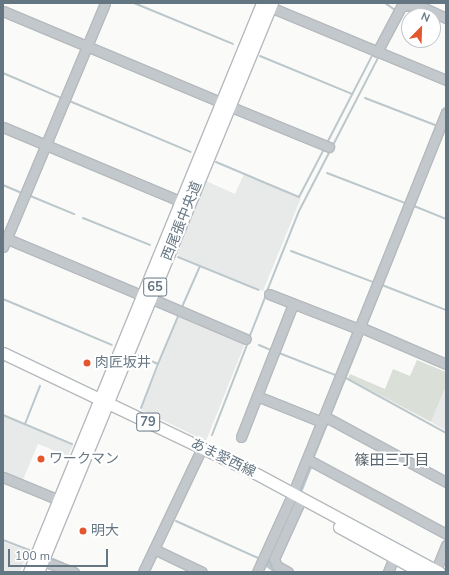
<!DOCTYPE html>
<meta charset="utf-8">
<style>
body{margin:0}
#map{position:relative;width:449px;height:575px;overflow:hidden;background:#fafaf8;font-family:"Nunito Sans","Noto Sans JP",sans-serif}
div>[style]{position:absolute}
.built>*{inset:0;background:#e8e9e9}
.green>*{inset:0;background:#dadfd7}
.water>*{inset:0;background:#bbc7cb}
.stream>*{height:2px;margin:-1px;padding:0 1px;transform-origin:1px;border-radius:1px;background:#bbc7cb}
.roads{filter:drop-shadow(1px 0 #b5babe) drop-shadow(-1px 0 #b5babe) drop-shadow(0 1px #b5babe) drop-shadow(0 -1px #b5babe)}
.minor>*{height:9px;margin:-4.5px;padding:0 4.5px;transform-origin:4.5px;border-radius:4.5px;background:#c3c8cc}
.major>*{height:11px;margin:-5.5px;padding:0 5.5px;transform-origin:5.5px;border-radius:5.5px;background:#fff}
.dots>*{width:11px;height:11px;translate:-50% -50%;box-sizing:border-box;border:2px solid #fff;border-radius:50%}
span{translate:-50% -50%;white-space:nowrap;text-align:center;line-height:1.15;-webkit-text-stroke:4px #fff;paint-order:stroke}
.shield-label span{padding:1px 3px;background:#fff;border:1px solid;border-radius:3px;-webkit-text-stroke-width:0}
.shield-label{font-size:13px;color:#657683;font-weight:700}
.street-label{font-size:14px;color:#657683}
.poi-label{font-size:14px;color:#657683}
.left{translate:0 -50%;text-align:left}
.neighbourhood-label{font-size:15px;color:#57646e}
.frame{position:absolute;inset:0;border:4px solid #657683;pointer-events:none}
.north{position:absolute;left:401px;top:8px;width:40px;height:40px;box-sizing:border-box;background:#fff;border:1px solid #c1c8cd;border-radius:50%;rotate:23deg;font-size:11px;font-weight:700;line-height:16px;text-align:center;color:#657683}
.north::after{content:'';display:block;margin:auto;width:14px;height:18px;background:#e4572e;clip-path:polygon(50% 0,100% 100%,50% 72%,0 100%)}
.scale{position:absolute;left:8px;top:549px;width:100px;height:18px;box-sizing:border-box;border:2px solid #657683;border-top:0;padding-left:5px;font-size:12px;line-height:14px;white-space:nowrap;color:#657683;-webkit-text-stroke:3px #fff;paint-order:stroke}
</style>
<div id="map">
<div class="built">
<i style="clip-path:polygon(244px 174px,301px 198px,263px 291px,177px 255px,206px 181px,235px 194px)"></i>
<i style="clip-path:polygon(180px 313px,246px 341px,206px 441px,141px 410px)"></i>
<i style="clip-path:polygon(446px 386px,446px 431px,431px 422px)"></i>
<i style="clip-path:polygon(3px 416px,73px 445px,68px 456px,38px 444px,22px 482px,3px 474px)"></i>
<i style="clip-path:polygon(3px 542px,28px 551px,20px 572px,3px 572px)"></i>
</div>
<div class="green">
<i style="clip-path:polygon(417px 360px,446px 372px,446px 386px,431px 422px,348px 378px,350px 374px,385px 389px,393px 369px,410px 376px)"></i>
</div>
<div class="water">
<i style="clip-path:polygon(310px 463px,313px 465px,303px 490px,270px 561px,273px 566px,283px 572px,273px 572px,265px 566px,266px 562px,293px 506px)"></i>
</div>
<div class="stream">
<i style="left:134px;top:3px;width:107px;rotate:22.5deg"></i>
<i style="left:385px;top:3px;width:12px;rotate:35deg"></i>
<i style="left:260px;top:56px;width:100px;rotate:22.4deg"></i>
<i style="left:3px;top:73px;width:63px;rotate:23.3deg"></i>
<i style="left:365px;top:98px;width:75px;rotate:21.1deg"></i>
<i style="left:67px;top:100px;width:134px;rotate:22.8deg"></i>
<i style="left:327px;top:143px;width:100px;rotate:-62.7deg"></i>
<i style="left:216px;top:162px;width:90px;rotate:22.9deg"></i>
<i style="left:299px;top:197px;width:54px;rotate:-62.5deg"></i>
<i style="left:431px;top:162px;width:7px;rotate:-63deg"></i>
<i style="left:327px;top:173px;width:84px;rotate:21deg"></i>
<i style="left:3px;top:185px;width:21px;rotate:23deg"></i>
<i style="left:28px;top:195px;width:50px;rotate:22.4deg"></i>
<i style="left:414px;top:206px;width:35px;rotate:22deg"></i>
<i style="left:83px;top:218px;width:72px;rotate:21.9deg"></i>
<i style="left:400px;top:241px;width:75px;rotate:-68.9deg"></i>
<i style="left:291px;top:251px;width:88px;rotate:20.7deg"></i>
<i style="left:178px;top:257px;width:87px;rotate:22.2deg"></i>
<i style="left:382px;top:285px;width:69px;rotate:21.3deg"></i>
<i style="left:267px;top:291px;width:86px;rotate:-68.2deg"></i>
<i style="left:299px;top:211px;width:174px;rotate:-62.7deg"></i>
<i style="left:3px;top:299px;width:118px;rotate:22.9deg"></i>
<i style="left:182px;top:307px;width:45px;rotate:-66.3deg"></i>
<i style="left:368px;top:321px;width:75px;rotate:-68.2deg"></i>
<i style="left:249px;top:338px;width:46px;rotate:-68.4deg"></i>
<i style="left:259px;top:345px;width:13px;rotate:23deg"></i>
<i style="left:279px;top:353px;width:60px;rotate:21.4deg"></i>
<i style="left:137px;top:355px;width:23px;rotate:23deg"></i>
<i style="left:158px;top:364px;width:47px;rotate:111.1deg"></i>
<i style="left:158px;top:364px;width:54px;rotate:-67.2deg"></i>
<i style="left:346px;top:378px;width:114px;rotate:28.8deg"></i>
<i style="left:331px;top:414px;width:81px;rotate:-68.2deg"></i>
<i style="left:3px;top:415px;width:75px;rotate:22.8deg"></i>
<i style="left:25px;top:424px;width:41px;rotate:-68.5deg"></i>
<i style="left:212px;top:435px;width:100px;rotate:-68.8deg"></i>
<i style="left:313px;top:459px;width:38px;rotate:-68deg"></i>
<i style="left:176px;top:521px;width:90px;rotate:24.3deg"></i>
<i style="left:3px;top:540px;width:28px;rotate:21deg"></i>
<i style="left:53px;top:559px;width:11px;rotate:22deg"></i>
</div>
<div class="roads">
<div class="minor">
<i style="left:402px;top:6px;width:16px;rotate:-4deg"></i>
<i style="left:418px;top:5px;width:31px;rotate:25deg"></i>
<i style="left:270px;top:7px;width:191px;rotate:22.5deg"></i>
<i style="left:3px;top:11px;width:236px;rotate:22.7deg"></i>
<i style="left:377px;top:52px;width:55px;rotate:-62deg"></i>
<i style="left:229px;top:106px;width:108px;rotate:22.3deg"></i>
<i style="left:3px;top:127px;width:192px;rotate:22.7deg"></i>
<i style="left:3px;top:237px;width:150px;rotate:22.8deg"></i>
<i style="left:3px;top:247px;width:264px;rotate:-67.3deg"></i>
<i style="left:269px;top:294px;width:97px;rotate:21.3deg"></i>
<i style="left:150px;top:298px;width:104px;rotate:23.1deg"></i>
<i style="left:293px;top:304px;width:99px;rotate:111.4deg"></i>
<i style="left:257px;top:396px;width:70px;rotate:21.8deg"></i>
<i style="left:360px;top:327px;width:94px;rotate:23.3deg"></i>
<i style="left:324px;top:416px;width:139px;rotate:28.4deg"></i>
<i style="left:241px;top:437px;width:44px;rotate:-68.7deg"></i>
<i style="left:307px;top:459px;width:158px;rotate:28.3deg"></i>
<i style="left:3px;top:477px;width:61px;rotate:22.3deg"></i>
<i style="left:154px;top:549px;width:53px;rotate:25.6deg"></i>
<i style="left:43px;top:561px;width:33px;rotate:20deg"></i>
<i style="left:436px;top:570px;width:27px;rotate:-68deg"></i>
<i style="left:143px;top:572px;width:131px;rotate:-64.6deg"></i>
<i style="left:257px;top:572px;width:87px;rotate:-65.5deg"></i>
<i style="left:293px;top:493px;width:410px;rotate:-68.1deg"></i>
<i style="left:288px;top:572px;width:13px;rotate:-151deg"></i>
<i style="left:277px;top:566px;width:8px;rotate:-113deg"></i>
<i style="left:274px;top:559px;width:60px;rotate:-65.6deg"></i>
<i style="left:388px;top:572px;width:16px;rotate:-68deg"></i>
</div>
<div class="major">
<i style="left:3px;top:353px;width:279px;rotate:25.5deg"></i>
<i style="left:255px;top:473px;width:209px;rotate:28.3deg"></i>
<i style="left:339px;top:527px;width:94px;rotate:28.8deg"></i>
<i style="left:29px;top:572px;width:615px;rotate:-67.73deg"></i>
<i style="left:38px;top:572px;width:615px;rotate:-67.65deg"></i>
</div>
</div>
<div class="dots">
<i style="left:87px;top:363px;background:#e4572e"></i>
<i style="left:41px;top:459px;background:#e4572e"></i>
<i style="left:83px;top:531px;background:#e4572e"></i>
</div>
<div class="shield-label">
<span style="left:155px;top:287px">65</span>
<span style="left:148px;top:422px">79</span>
</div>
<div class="street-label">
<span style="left:182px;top:221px;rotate:-68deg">西尾張中央道</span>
<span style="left:223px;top:458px;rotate:26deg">あま愛西線</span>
</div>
<div class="poi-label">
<span class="left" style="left:95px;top:363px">肉匠坂井</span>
<span class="left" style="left:49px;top:459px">ワークマン</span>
<span class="left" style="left:91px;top:531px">明大</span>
</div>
<div class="neighbourhood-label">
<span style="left:392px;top:461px">篠田三丁目</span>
</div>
<div class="frame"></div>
<div class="north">N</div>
<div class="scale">100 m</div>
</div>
